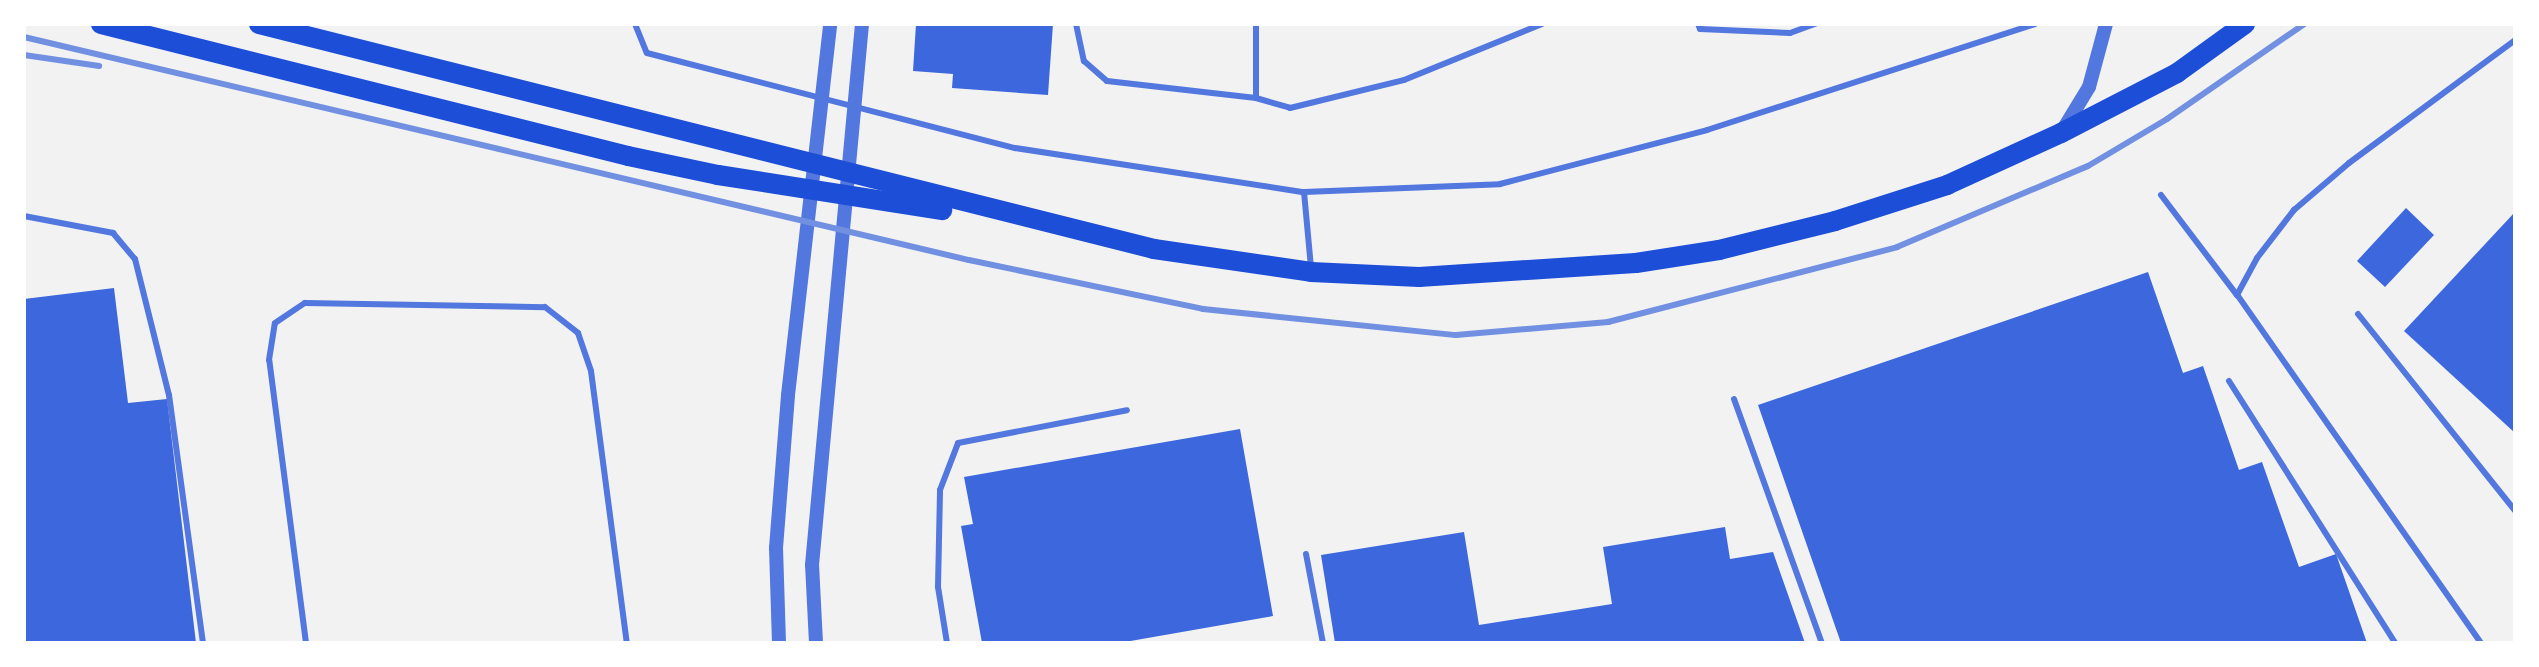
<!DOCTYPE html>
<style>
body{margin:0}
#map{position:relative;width:2539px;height:667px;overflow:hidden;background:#f2f2f2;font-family:Roboto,sans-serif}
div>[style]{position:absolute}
.building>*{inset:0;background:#3d67dc}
.service>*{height:6px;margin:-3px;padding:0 3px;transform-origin:3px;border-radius:3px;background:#5277de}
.tertiary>*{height:14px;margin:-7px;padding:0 7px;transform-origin:7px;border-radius:7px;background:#5277de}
.primary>*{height:20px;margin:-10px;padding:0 10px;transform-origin:10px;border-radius:10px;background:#1d4ed8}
.rail>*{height:6px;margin:-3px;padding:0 3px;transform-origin:3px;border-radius:3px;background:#7290e2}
span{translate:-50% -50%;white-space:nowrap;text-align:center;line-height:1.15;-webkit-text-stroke:6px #fff;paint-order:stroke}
.frame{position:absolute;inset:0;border:26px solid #fff;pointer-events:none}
</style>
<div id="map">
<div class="building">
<i style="clip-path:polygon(916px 24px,1053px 24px,1048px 95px,952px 88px,953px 74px,913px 71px)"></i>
<i style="clip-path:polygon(2406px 208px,2434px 235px,2385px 287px,2357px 261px)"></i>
<i style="clip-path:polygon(2515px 212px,2515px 433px,2404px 331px)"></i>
<i style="clip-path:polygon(2148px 272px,2183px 373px,2203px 366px,2239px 470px,2262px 462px,2299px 567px,2336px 554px,2367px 643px,1841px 643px,1758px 405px)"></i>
<i style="clip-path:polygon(114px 288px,128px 403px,167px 399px,196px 643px,24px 643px,24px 299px)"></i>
<i style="clip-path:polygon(1240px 429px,1273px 616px,1119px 643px,982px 643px,961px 526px,973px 524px,964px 477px)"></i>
<i style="clip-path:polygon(1725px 527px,1730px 559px,1773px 552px,1805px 643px,1335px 643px,1321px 555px,1464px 532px,1479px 625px,1612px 604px,1603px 547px)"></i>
</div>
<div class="service">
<i style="left:635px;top:24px;width:31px;rotate:68deg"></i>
<i style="left:647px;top:53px;width:380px;rotate:14.5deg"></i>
<i style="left:1015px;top:148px;width:292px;rotate:8.7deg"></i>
<i style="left:1304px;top:192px;width:196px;rotate:-2.3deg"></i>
<i style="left:1500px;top:184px;width:214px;rotate:-14.6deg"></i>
<i style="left:1707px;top:130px;width:345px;rotate:-17.9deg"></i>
<i style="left:1076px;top:24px;width:38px;rotate:78deg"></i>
<i style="left:1084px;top:61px;width:30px;rotate:41deg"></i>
<i style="left:1107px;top:81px;width:150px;rotate:6.5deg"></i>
<i style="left:1256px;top:98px;width:74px;rotate:-90deg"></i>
<i style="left:1698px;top:24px;width:5px;rotate:68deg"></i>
<i style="left:1700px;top:29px;width:90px;rotate:2.5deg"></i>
<i style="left:1790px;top:33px;width:27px;rotate:-20deg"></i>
<i style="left:1256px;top:98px;width:35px;rotate:16deg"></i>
<i style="left:1290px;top:108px;width:117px;rotate:-13.8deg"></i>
<i style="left:1404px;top:80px;width:149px;rotate:-22.1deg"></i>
<i style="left:1304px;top:192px;width:76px;rotate:84.7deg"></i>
<i style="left:2161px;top:195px;width:126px;rotate:52.8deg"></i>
<i style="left:24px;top:216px;width:91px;rotate:10.8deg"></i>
<i style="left:113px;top:233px;width:34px;rotate:50deg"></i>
<i style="left:135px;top:259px;width:140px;rotate:76deg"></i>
<i style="left:169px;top:395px;width:250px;rotate:82.2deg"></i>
<i style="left:2358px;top:314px;width:252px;rotate:51.4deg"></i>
<i style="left:2229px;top:381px;width:310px;rotate:57.6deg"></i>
<i style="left:1734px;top:399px;width:259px;rotate:70.2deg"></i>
<i style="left:1306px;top:554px;width:91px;rotate:79.2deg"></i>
<i style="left:306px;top:643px;width:285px;rotate:-97.4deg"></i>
<i style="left:269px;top:360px;width:37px;rotate:-81deg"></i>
<i style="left:275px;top:323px;width:36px;rotate:-34deg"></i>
<i style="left:305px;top:303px;width:240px;rotate:1deg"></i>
<i style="left:545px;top:307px;width:42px;rotate:38.2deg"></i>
<i style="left:578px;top:333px;width:40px;rotate:71.1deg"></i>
<i style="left:591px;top:371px;width:274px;rotate:82.5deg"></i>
<i style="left:947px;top:643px;width:57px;rotate:-99.1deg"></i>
<i style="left:938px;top:587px;width:97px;rotate:-88.8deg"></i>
<i style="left:940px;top:490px;width:50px;rotate:-69deg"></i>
<i style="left:958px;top:443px;width:172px;rotate:-11deg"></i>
<i style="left:2481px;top:643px;width:425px;rotate:-125deg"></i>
<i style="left:2237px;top:295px;width:42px;rotate:-61.6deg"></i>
<i style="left:2257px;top:258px;width:61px;rotate:-52.4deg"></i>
<i style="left:2294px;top:210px;width:72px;rotate:-40.5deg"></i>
<i style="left:2349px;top:163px;width:207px;rotate:-36.5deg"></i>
</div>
<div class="tertiary">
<i style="left:2061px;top:133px;width:54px;rotate:-58.7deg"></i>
<i style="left:2089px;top:87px;width:65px;rotate:-74.9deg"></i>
<i style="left:779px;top:643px;width:95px;rotate:-91.8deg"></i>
<i style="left:776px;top:548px;width:153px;rotate:-85.5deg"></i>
<i style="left:788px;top:395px;width:373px;rotate:-83.5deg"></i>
<i style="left:816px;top:643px;width:78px;rotate:-92.9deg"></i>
<i style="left:812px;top:565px;width:543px;rotate:-84.72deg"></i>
</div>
<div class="primary">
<i style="left:101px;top:24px;width:543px;rotate:14.06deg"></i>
<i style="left:628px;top:156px;width:92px;rotate:11.9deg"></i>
<i style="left:718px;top:175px;width:227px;rotate:8.9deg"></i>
<i style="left:259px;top:24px;width:923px;rotate:14.11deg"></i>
<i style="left:1154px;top:249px;width:159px;rotate:8.3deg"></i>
<i style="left:1311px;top:272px;width:108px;rotate:2.7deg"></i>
<i style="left:1419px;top:277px;width:217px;rotate:-3.7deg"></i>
<i style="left:1636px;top:263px;width:84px;rotate:-8.9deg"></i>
<i style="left:1719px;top:250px;width:120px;rotate:-14deg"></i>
<i style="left:1835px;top:221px;width:118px;rotate:-17.8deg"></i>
<i style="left:1947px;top:185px;width:125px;rotate:-24.5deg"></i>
<i style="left:2061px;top:133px;width:131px;rotate:-27.3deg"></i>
<i style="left:2177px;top:73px;width:84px;rotate:-35.8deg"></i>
</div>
<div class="rail">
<i style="left:24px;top:37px;width:971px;rotate:13.28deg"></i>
<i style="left:969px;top:260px;width:239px;rotate:11.8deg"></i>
<i style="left:1203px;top:309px;width:254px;rotate:5.9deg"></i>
<i style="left:1456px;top:335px;width:153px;rotate:-4.9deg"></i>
<i style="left:1608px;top:322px;width:299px;rotate:-14.5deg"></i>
<i style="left:1897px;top:247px;width:207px;rotate:-23deg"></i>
<i style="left:2088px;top:166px;width:92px;rotate:-30.7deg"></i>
<i style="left:2167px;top:119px;width:167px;rotate:-34.7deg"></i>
<i style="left:24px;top:55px;width:76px;rotate:8.3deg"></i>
</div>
<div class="frame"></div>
</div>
